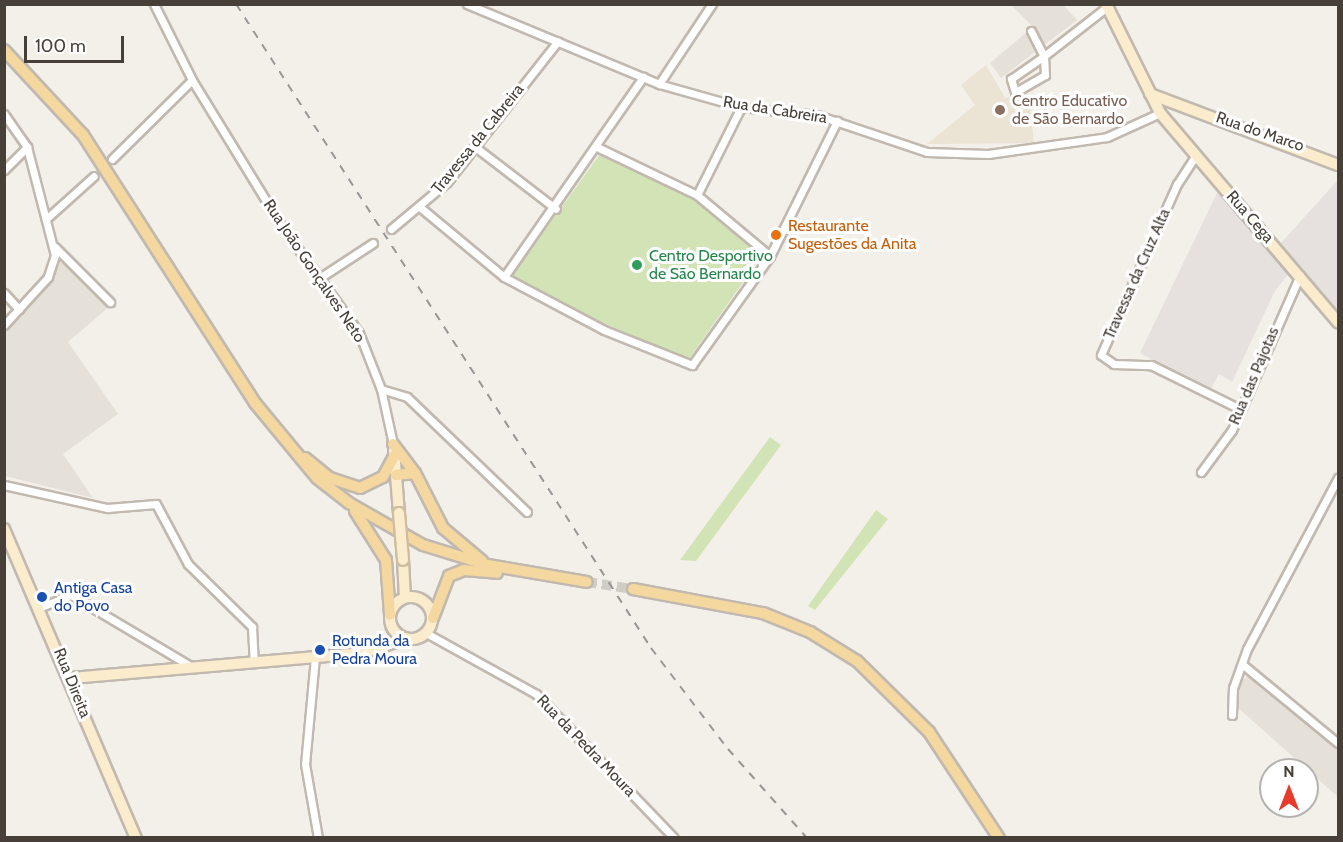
<!DOCTYPE html>
<meta charset="utf-8">
<style>
body{margin:0}
#map{position:relative;width:1343px;height:842px;overflow:hidden;background:#f3efe9;font-family:Cabin,sans-serif}
div>[style]{position:absolute}
.residential>*{inset:0;background:#e6e1d8}
.industrial>*{inset:0;background:#e6e1de}
.education>*{inset:0;background:#ebe3d4}
.green>*{inset:0;background:#d2e4b6}
.primary-tunnel>*{height:10px;margin-top:-5px;transform-origin:0;background:repeating-linear-gradient(90deg,#d0ccc6 0 10px,transparent 0 15px)}
.roads{filter:drop-shadow(2px 0 #c1b9af) drop-shadow(-2px 0 #c1b9af) drop-shadow(0 2px #c1b9af) drop-shadow(0 -2px #c1b9af)}
.street>*{height:7px;margin:-3.5px;padding:0 3.5px;transform-origin:3.5px;border-radius:3.5px;background:#fff}
.secondary>*{height:10px;margin:-5px;padding:0 5px;transform-origin:5px;border-radius:5px;background:#faeccc}
.secondary>.ring{margin:-5px;padding:0;box-sizing:content-box;background:none;border:10px solid #faeccc;border-radius:50%}
.primary>*{height:10px;margin:-5px;padding:0 5px;transform-origin:5px;border-radius:5px;background:#f5d7a0}
.rail>*{height:2px;margin-top:-1px;transform-origin:0;background:repeating-linear-gradient(90deg,#979797 0 8px,transparent 0 16px)}
.bridges{filter:drop-shadow(2px 0 #cfbe9d) drop-shadow(-2px 0 #cfbe9d) drop-shadow(0 2px #cfbe9d) drop-shadow(0 -2px #cfbe9d)}
.secondary-bridge>*{height:10px;margin:-5px;padding:0 5px;transform-origin:5px;border-radius:5px;background:#faeccc}
.dots>*{width:16px;height:16px;translate:-50% -50%;box-sizing:border-box;border:3px solid #fff;border-radius:50%}
span{translate:-50% -50%;white-space:nowrap;text-align:center;line-height:1.15;-webkit-text-stroke:6px #fff;paint-order:stroke}
.education-label{font-size:16px;color:#785e54}
.left{translate:0 -50%;text-align:left}
.street-label{font-size:16px;color:#464038}
.food-label{font-size:16px;color:#c56008}
.leisure-label{font-size:16px;color:#27864d}
.transit-label{font-size:16px;color:#164399}
.frame{position:absolute;inset:0;border:6px solid #464038;pointer-events:none}
.north{position:absolute;left:1259px;top:758px;width:60px;height:60px;box-sizing:border-box;background:#fff;border:2px solid #b5b3af;border-radius:50%;rotate:0deg;font-size:16px;font-weight:700;line-height:24px;text-align:center;color:#464038}
.north::after{content:'';display:block;margin:auto;width:21px;height:27px;background:#e73c2c;clip-path:polygon(50% 0,100% 100%,50% 72%,0 100%)}
.scale{position:absolute;left:24px;top:36px;width:100px;height:27px;box-sizing:border-box;border:3px solid #464038;border-top:0;padding-left:8px;font-size:18px;line-height:21px;white-space:nowrap;color:#464038;-webkit-text-stroke:4px #fff;paint-order:stroke}
</style>
<div id="map">
<div class="residential">
<i style="clip-path:polygon(1011px 5px,1063px 5px,1077px 20px,1001px 78px,990px 63px,1033px 27px)"></i>
<i style="clip-path:polygon(62px 259px,110px 306px,68px 342px,118px 414px,63px 454px,93px 498px,5px 476px,5px 331px)"></i>
<i style="clip-path:polygon(1248px 676px,1338px 748px,1338px 797px,1236px 706px,1237px 684px)"></i>
</div>
<div class="industrial">
<i style="clip-path:polygon(1338px 180px,1338px 312px,1281px 243px)"></i>
<i style="clip-path:polygon(1219px 189px,1289px 273px,1275px 291px,1232px 382px,1219px 374px,1210px 390px,1140px 353px)"></i>
</div>
<div class="education">
<i style="clip-path:polygon(986px 65px,1005px 98px,1029px 96px,1034px 143px,927px 144px,975px 105px,961px 85px)"></i>
</div>
<div class="green">
<i style="clip-path:polygon(600px 154px,693px 198px,762px 255px,689px 359px,596px 320px,512px 276px)"></i>
<i style="clip-path:polygon(770px 437px,781px 445px,696px 561px,680px 560px)"></i>
<i style="clip-path:polygon(876px 510px,888px 519px,815px 610px,808px 606px)"></i>
</div>
<div class="primary-tunnel">
<i style="left:587px;top:582px;width:47px;rotate:8.7deg"></i>
</div>
<div class="roads">
<div class="street">
<i style="left:154px;top:4px;width:85px;rotate:63.4deg"></i>
<i style="left:192px;top:80px;width:170px;rotate:58.5deg"></i>
<i style="left:281px;top:225px;width:133px;rotate:54.2deg"></i>
<i style="left:359px;top:333px;width:60px;rotate:68.6deg"></i>
<i style="left:381px;top:389px;width:56px;rotate:77.7deg"></i>
<i style="left:467px;top:4px;width:208px;rotate:22.6deg"></i>
<i style="left:659px;top:84px;width:85px;rotate:15.7deg"></i>
<i style="left:741px;top:107px;width:76px;rotate:6deg"></i>
<i style="left:817px;top:115px;width:116px;rotate:18.6deg"></i>
<i style="left:927px;top:152px;width:61px;rotate:1.9deg"></i>
<i style="left:988px;top:154px;width:120px;rotate:-8.1deg"></i>
<i style="left:1107px;top:137px;width:58px;rotate:-24.4deg"></i>
<i style="left:1031px;top:31px;width:28px;rotate:63deg"></i>
<i style="left:1044px;top:56px;width:19px;rotate:87deg"></i>
<i style="left:1045px;top:75px;width:34px;rotate:150deg"></i>
<i style="left:1015px;top:92px;width:14px;rotate:-107deg"></i>
<i style="left:1011px;top:79px;width:40px;rotate:-34.9deg"></i>
<i style="left:1044px;top:56px;width:80px;rotate:-37.9deg"></i>
<i style="left:659px;top:84px;width:96px;rotate:-56.5deg"></i>
<i style="left:4px;top:114px;width:40px;rotate:55.1deg"></i>
<i style="left:27px;top:147px;width:112px;rotate:75.5deg"></i>
<i style="left:55px;top:255px;width:23px;rotate:108deg"></i>
<i style="left:48px;top:277px;width:65px;rotate:132.5deg"></i>
<i style="left:474px;top:146px;width:103px;rotate:37.5deg"></i>
<i style="left:599px;top:148px;width:109px;rotate:25.6deg"></i>
<i style="left:697px;top:195px;width:95px;rotate:39.9deg"></i>
<i style="left:1196px;top:155px;width:35px;rotate:123deg"></i>
<i style="left:1177px;top:184px;width:187px;rotate:114deg"></i>
<i style="left:1101px;top:355px;width:16px;rotate:35deg"></i>
<i style="left:1114px;top:364px;width:37px;rotate:2deg"></i>
<i style="left:1151px;top:365px;width:99px;rotate:26.3deg"></i>
<i style="left:112px;top:159px;width:112px;rotate:-44.6deg"></i>
<i style="left:4px;top:170px;width:33px;rotate:-45deg"></i>
<i style="left:697px;top:195px;width:98px;rotate:-63.4deg"></i>
<i style="left:421px;top:208px;width:108px;rotate:39.7deg"></i>
<i style="left:504px;top:277px;width:113px;rotate:27.9deg"></i>
<i style="left:604px;top:330px;width:95px;rotate:21.7deg"></i>
<i style="left:692px;top:365px;width:134px;rotate:-54.4deg"></i>
<i style="left:770px;top:256px;width:151px;rotate:-63.6deg"></i>
<i style="left:46px;top:219px;width:64px;rotate:-41.9deg"></i>
<i style="left:391px;top:229px;width:73px;rotate:-40deg"></i>
<i style="left:447px;top:182px;width:179px;rotate:-51.8deg"></i>
<i style="left:55px;top:247px;width:78px;rotate:45deg"></i>
<i style="left:321px;top:277px;width:62px;rotate:-33.2deg"></i>
<i style="left:504px;top:277px;width:244px;rotate:-55.2deg"></i>
<i style="left:4px;top:293px;width:22px;rotate:47deg"></i>
<i style="left:381px;top:389px;width:27px;rotate:17deg"></i>
<i style="left:407px;top:397px;width:166px;rotate:43.8deg"></i>
<i style="left:1201px;top:472px;width:52px;rotate:-53.6deg"></i>
<i style="left:1232px;top:430px;width:169px;rotate:-66.3deg"></i>
<i style="left:4px;top:485px;width:106px;rotate:12.6deg"></i>
<i style="left:107px;top:508px;width:49px;rotate:-4.7deg"></i>
<i style="left:156px;top:504px;width:68px;rotate:61.9deg"></i>
<i style="left:188px;top:564px;width:90px;rotate:44.5deg"></i>
<i style="left:252px;top:627px;width:34px;rotate:87deg"></i>
<i style="left:41px;top:607px;width:32px;rotate:-22deg"></i>
<i style="left:71px;top:595px;width:137px;rotate:30.7deg"></i>
<i style="left:426px;top:633px;width:126px;rotate:29deg"></i>
<i style="left:536px;top:694px;width:199px;rotate:46.2deg"></i>
<i style="left:315px;top:657px;width:107px;rotate:95.3deg"></i>
<i style="left:305px;top:764px;width:75px;rotate:80deg"></i>
<i style="left:1242px;top:664px;width:124px;rotate:39.5deg"></i>
<i style="left:1232px;top:715px;width:27px;rotate:-88deg"></i>
<i style="left:1233px;top:688px;width:41px;rotate:-70.3deg"></i>
<i style="left:1247px;top:649px;width:194px;rotate:-62deg"></i>
</div>
<div class="secondary">
<i style="left:1106px;top:4px;width:122px;rotate:63.6deg"></i>
<i style="left:1160px;top:113px;width:275px;rotate:49.6deg"></i>
<i style="left:1150px;top:94px;width:201px;rotate:20.7deg"></i>
<i style="left:394px;top:450px;width:63px;rotate:85.5deg"></i>
<i style="left:4px;top:529px;width:336px;rotate:66.9deg"></i>
<i style="left:403px;top:560px;width:37px;rotate:87deg"></i>
<i class="ring" style="left:390px;top:597px;width:32px;height:32px"></i>
<i style="left:71px;top:678px;width:293px;rotate:-4.9deg"></i>
<i style="left:363px;top:653px;width:46px;rotate:-18.8deg"></i>
</div>
<div class="primary">
<i style="left:4px;top:50px;width:116px;rotate:47.1deg"></i>
<i style="left:83px;top:135px;width:318px;rotate:57.3deg"></i>
<i style="left:255px;top:403px;width:97px;rotate:50.4deg"></i>
<i style="left:317px;top:478px;width:41px;rotate:38deg"></i>
<i style="left:349px;top:503px;width:85px;rotate:29.6deg"></i>
<i style="left:423px;top:545px;width:68px;rotate:17.1deg"></i>
<i style="left:488px;top:565px;width:100px;rotate:9.7deg"></i>
<i style="left:393px;top:444px;width:36px;rotate:53deg"></i>
<i style="left:415px;top:473px;width:62px;rotate:63deg"></i>
<i style="left:443px;top:528px;width:51px;rotate:40.2deg"></i>
<i style="left:305px;top:458px;width:32px;rotate:39deg"></i>
<i style="left:330px;top:478px;width:32px;rotate:18deg"></i>
<i style="left:360px;top:488px;width:25px;rotate:-26deg"></i>
<i style="left:383px;top:477px;width:24px;rotate:-62deg"></i>
<i style="left:396px;top:475px;width:19px;rotate:-6deg"></i>
<i style="left:355px;top:511px;width:58px;rotate:57.7deg"></i>
<i style="left:386px;top:560px;width:55px;rotate:85.8deg"></i>
<i style="left:633px;top:589px;width:132px;rotate:10.5deg"></i>
<i style="left:763px;top:613px;width:51px;rotate:22deg"></i>
<i style="left:810px;top:632px;width:55px;rotate:31.7deg"></i>
<i style="left:857px;top:661px;width:101px;rotate:44.6deg"></i>
<i style="left:929px;top:732px;width:127px;rotate:56.6deg"></i>
<i style="left:433px;top:618px;width:45px;rotate:-69.1deg"></i>
<i style="left:449px;top:576px;width:16px;rotate:-22deg"></i>
<i style="left:464px;top:570px;width:33px;rotate:5deg"></i>
</div>
</div>
<div class="rail">
<i style="left:236px;top:4px;width:766px;rotate:57.2deg"></i>
<i style="left:651px;top:648px;width:127px;rotate:52.7deg"></i>
<i style="left:728px;top:749px;width:119px;rotate:48.4deg"></i>
</div>
<div class="bridges">
<div class="secondary-bridge">
<i style="left:399px;top:513px;width:47px;rotate:85.1deg"></i>
</div>
</div>
<div class="dots">
<i style="left:1000px;top:110px;background:#8d6e63"></i>
<i style="left:776px;top:235px;background:#e8710a"></i>
<i style="left:637px;top:265px;background:#2e9e5b"></i>
<i style="left:42px;top:597px;background:#1a4fb4"></i>
<i style="left:320px;top:650px;background:#1a4fb4"></i>
</div>
<div class="education-label">
<span class="left" style="left:1012px;top:110px">Centro Educativo<br>de São Bernardo</span>
</div>
<div class="street-label">
<span style="left:775px;top:110px;rotate:9deg">Rua da Cabreira</span>
<span style="left:1260px;top:132px;rotate:19deg">Rua do Marco</span>
<span style="left:478px;top:139px;rotate:-51deg">Travessa da Cabreira</span>
<span style="left:1250px;top:217px;rotate:49deg">Rua Cega</span>
<span style="left:314px;top:271px;rotate:56deg">Rua João Gonçalves Neto</span>
<span style="left:1137px;top:274px;rotate:-66deg">Travessa da Cruz Alta</span>
<span style="left:1254px;top:376px;rotate:-67deg">Rua das Pajotas</span>
<span style="left:72px;top:683px;rotate:68deg">Rua Direita</span>
<span style="left:586px;top:746px;rotate:46deg">Rua da Pedra Moura</span>
</div>
<div class="food-label">
<span class="left" style="left:788px;top:235px">Restaurante<br>Sugestões da Anita</span>
</div>
<div class="leisure-label">
<span class="left" style="left:649px;top:265px">Centro Desportivo<br>de São Bernardo</span>
</div>
<div class="transit-label">
<span class="left" style="left:54px;top:597px">Antiga Casa<br>do Povo</span>
<span class="left" style="left:332px;top:650px">Rotunda da<br>Pedra Moura</span>
</div>
<div class="frame"></div>
<div class="north">N</div>
<div class="scale">100 m</div>
</div>
